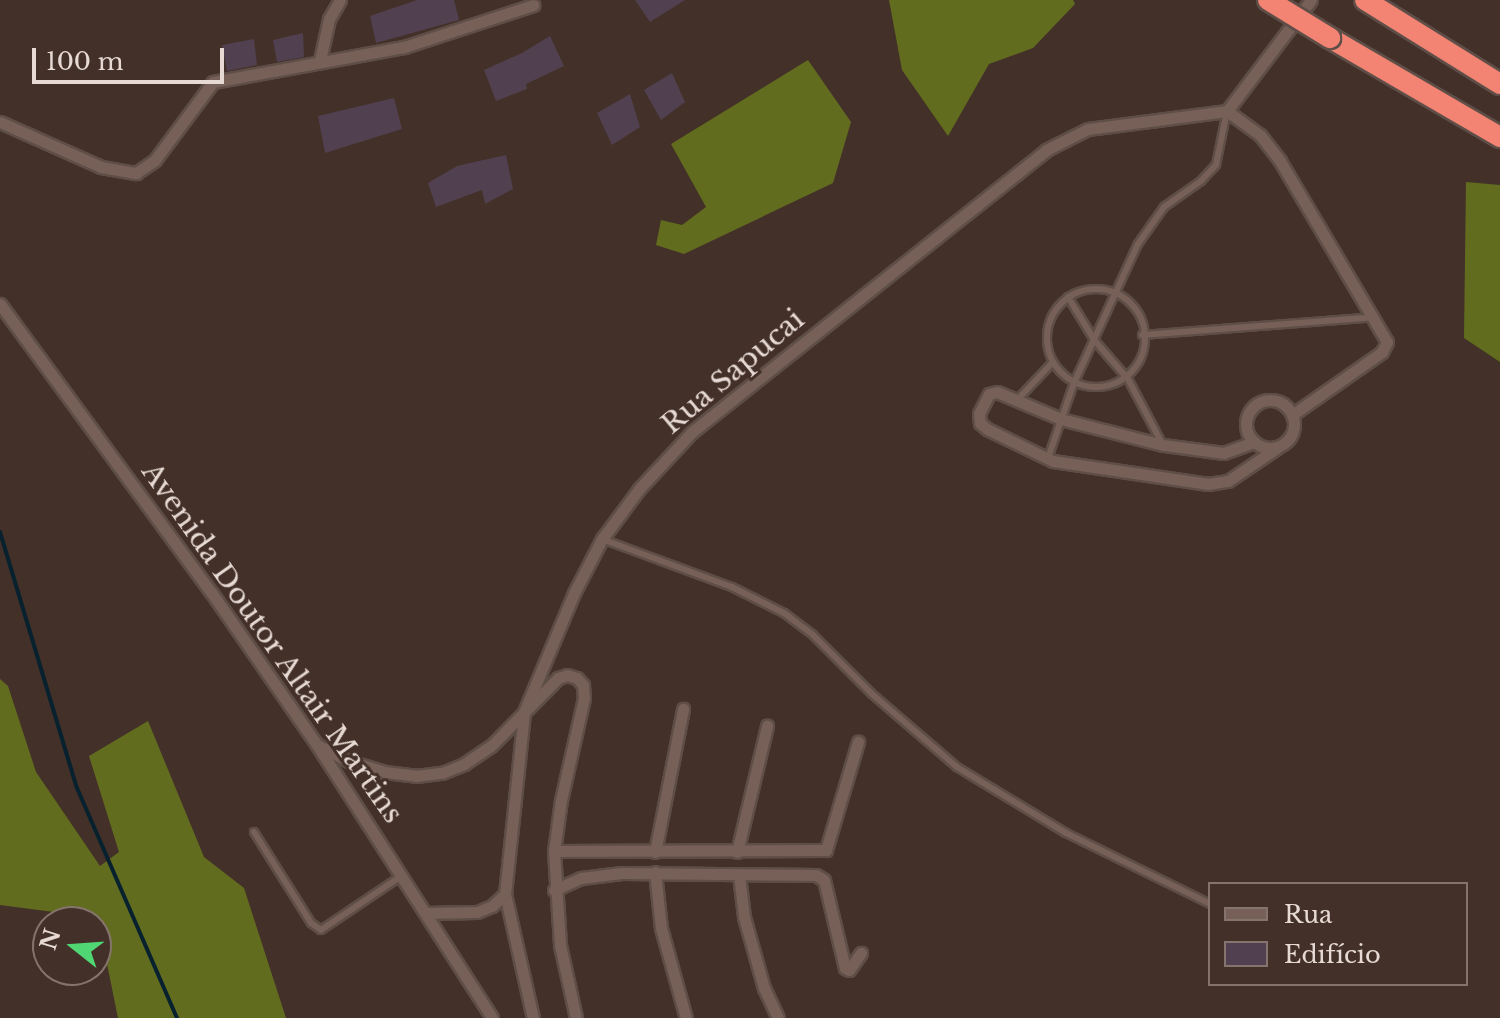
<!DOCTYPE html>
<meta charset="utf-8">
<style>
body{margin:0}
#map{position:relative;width:1500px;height:1018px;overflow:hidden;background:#433028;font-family:"Libre Baskerville",serif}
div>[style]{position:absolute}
.forest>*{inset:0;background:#626c1f}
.stream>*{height:4px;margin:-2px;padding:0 2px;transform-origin:2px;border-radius:2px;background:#08212e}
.building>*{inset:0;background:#514150}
.roads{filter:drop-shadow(2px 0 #5e4e47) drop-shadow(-2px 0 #5e4e47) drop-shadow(0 2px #5e4e47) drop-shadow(0 -2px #5e4e47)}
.lane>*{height:6px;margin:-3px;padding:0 3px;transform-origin:3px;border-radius:3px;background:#766057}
.lane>.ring{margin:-3px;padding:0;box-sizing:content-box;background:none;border:6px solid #766057;border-radius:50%}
.street>*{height:11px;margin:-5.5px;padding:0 5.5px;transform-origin:5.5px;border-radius:5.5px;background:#766057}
.street>.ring{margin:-5.5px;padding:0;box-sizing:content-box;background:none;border:11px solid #766057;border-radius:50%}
.highway>*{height:20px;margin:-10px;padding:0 10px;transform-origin:10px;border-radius:10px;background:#f38473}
.bridges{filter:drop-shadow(2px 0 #5e4e47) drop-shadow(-2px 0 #5e4e47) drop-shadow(0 2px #5e4e47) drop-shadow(0 -2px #5e4e47)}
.highway-bridge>*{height:20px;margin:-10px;padding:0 10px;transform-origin:10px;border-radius:10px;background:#f38473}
span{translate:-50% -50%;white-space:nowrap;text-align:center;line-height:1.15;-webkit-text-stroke:6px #433028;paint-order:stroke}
.street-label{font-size:28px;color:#e7dad5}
.legend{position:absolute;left:1208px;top:882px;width:260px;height:104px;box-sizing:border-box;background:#433028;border:2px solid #85746d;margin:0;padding:10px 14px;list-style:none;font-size:24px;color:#e7dad5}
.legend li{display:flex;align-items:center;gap:16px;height:40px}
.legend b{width:40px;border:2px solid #85746d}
.north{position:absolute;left:32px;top:906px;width:80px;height:80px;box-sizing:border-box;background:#433028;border:2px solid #85746d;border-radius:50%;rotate:287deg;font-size:22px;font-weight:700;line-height:32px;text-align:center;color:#e7dad5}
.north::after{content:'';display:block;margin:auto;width:28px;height:36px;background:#51d674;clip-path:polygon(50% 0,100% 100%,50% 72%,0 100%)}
.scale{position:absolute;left:32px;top:48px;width:192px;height:36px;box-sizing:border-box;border:4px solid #e7dad5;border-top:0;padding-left:10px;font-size:24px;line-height:28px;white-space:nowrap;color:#e7dad5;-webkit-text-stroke:6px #433028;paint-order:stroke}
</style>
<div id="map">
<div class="forest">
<i style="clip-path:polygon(889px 0,1073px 0,1075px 4px,1033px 48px,989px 64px,948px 136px,902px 70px)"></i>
<i style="clip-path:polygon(808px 60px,851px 122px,833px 183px,684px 254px,656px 245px,661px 220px,682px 225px,706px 207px,671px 144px)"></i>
<i style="clip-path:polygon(1466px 182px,1500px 185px,1500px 362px,1464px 338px)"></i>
<i style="clip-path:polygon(0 679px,8px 686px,36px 772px,100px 866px,119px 852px,89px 756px,148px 721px,204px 857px,244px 888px,286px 1018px,118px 1018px,104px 949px,96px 939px,96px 922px,83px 922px,77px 915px,0 905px)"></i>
</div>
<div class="stream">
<i style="left:0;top:532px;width:267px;rotate:73.3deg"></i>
<i style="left:77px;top:788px;width:251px;rotate:66.5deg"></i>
</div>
<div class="building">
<i style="clip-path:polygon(417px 0,454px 0,459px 20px,376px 43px,370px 16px)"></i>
<i style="clip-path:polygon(635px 0,685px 0,650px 22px)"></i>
<i style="clip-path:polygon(303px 33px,304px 57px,277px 62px,273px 40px)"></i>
<i style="clip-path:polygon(550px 36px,564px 66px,526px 84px,527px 89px,496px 101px,484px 70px,522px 53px)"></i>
<i style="clip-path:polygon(254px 39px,257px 65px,227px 71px,222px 45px)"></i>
<i style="clip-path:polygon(672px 73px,685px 102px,661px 120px,644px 90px)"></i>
<i style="clip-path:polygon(630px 94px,640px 127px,612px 145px,597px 113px)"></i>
<i style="clip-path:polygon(394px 98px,402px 129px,325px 153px,318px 116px)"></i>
<i style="clip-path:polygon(506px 155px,513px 189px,485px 204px,482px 190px,436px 207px,428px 183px,457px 166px)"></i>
</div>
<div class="roads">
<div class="lane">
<i class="ring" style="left:1047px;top:289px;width:92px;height:92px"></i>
<i style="left:1068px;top:297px;width:52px;rotate:58.5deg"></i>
<i style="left:1095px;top:341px;width:50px;rotate:49deg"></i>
<i style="left:1128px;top:379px;width:75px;rotate:62.1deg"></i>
<i style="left:1142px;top:335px;width:233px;rotate:-4.4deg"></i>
<i style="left:1018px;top:399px;width:51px;rotate:-46.6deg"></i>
<i style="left:1048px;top:458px;width:79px;rotate:-70.9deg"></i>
<i style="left:1074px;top:383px;width:153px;rotate:-65.3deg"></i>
<i style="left:1138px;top:244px;width:45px;rotate:-54.9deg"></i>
<i style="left:1164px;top:207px;width:45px;rotate:-35.1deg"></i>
<i style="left:1201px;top:181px;width:22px;rotate:-47deg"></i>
<i style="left:1216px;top:165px;width:55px;rotate:-78.5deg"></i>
<i style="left:602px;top:539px;width:139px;rotate:20.3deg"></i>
<i style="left:732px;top:587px;width:58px;rotate:26.6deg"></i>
<i style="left:784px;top:613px;width:36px;rotate:37deg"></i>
<i style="left:813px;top:635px;width:83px;rotate:45deg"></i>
<i style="left:872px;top:694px;width:112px;rotate:40.7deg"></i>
<i style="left:957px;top:767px;width:127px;rotate:31.2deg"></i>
<i style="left:1066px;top:833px;width:161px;rotate:26.2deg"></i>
<i style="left:254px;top:832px;width:107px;rotate:57.9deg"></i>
<i style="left:311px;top:923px;width:12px;rotate:35deg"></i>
<i style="left:321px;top:930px;width:95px;rotate:-33.9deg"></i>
</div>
<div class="street">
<i style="left:320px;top:60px;width:42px;rotate:-77.6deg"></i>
<i style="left:329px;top:19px;width:22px;rotate:-60deg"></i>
<i style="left:1227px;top:111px;width:41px;rotate:36deg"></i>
<i style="left:1260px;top:135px;width:33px;rotate:52deg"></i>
<i style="left:1280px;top:161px;width:210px;rotate:59.4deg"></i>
<i style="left:1387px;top:342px;width:11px;rotate:117deg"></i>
<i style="left:1382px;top:352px;width:110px;rotate:145deg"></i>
<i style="left:0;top:122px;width:111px;rotate:24deg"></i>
<i style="left:101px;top:167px;width:36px;rotate:10deg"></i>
<i style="left:136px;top:173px;width:23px;rotate:-34deg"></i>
<i style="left:155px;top:160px;width:97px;rotate:-53.4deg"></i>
<i style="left:213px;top:82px;width:194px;rotate:-10.4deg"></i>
<i style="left:404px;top:47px;width:136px;rotate:-18deg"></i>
<i style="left:0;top:304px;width:357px;rotate:53.8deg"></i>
<i style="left:211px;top:592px;width:186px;rotate:55.3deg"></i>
<i style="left:317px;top:745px;width:324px;rotate:57.3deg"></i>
<i class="ring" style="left:1246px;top:400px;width:37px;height:37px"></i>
<i style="left:1254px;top:442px;width:32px;rotate:160deg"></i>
<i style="left:1224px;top:453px;width:62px;rotate:-172.5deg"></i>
<i style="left:1163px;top:445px;width:105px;rotate:-165.7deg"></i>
<i style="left:1061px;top:419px;width:69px;rotate:-157.1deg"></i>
<i style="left:997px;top:392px;width:8px;rotate:166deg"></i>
<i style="left:989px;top:394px;width:22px;rotate:117deg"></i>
<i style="left:979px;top:414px;width:9px;rotate:84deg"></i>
<i style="left:980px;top:423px;width:9px;rotate:41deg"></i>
<i style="left:987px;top:429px;width:73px;rotate:25.9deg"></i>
<i style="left:1053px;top:461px;width:157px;rotate:8.4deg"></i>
<i style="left:1208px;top:484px;width:20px;rotate:-9deg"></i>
<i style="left:1228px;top:481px;width:59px;rotate:-34deg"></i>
<i style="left:319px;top:746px;width:34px;rotate:27deg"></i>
<i style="left:349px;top:761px;width:38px;rotate:17deg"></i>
<i style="left:385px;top:772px;width:31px;rotate:7deg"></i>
<i style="left:416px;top:776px;width:26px;rotate:-7deg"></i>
<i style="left:442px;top:773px;width:24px;rotate:-22deg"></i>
<i style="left:464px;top:764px;width:32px;rotate:-34deg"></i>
<i style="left:491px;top:746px;width:95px;rotate:-45.4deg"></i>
<i style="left:558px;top:678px;width:9px;rotate:-18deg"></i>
<i style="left:567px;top:675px;width:10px;rotate:17deg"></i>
<i style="left:577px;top:678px;width:9px;rotate:49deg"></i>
<i style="left:583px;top:685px;width:13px;rotate:86deg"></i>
<i style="left:584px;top:698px;width:105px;rotate:102.7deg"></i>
<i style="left:561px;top:800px;width:51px;rotate:97.8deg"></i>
<i style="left:554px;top:851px;width:94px;rotate:86.3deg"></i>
<i style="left:560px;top:945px;width:75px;rotate:77.6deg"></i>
<i style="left:554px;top:851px;width:272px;rotate:-0.2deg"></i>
<i style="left:826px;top:850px;width:113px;rotate:-73.5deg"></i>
<i style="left:655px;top:852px;width:146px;rotate:-78.9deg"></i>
<i style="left:737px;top:852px;width:130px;rotate:-76.6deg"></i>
<i style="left:655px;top:872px;width:56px;rotate:83.9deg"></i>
<i style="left:661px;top:928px;width:93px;rotate:74.5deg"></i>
<i style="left:739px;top:875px;width:42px;rotate:83.2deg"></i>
<i style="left:744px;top:917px;width:74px;rotate:74.3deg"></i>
<i style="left:764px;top:988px;width:33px;rotate:65deg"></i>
<i style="left:554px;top:890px;width:30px;rotate:-24deg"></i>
<i style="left:581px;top:878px;width:41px;rotate:-7deg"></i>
<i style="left:622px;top:873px;width:194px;rotate:0.6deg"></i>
<i style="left:816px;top:875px;width:9px;rotate:32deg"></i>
<i style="left:824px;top:880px;width:90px;rotate:76.6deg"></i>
<i style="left:845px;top:968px;width:4px;rotate:27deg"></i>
<i style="left:849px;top:970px;width:21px;rotate:-55deg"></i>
<i style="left:426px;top:913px;width:51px;rotate:-1.1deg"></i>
<i style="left:477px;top:912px;width:16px;rotate:-22deg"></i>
<i style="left:492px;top:906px;width:18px;rotate:-43deg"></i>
<i style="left:533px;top:1018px;width:127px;rotate:-102.7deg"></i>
<i style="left:505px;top:894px;width:183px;rotate:-84deg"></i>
<i style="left:524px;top:712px;width:129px;rotate:-67.2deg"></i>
<i style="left:574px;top:593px;width:61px;rotate:-62.6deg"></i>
<i style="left:602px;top:539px;width:62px;rotate:-53.5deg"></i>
<i style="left:639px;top:489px;width:78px;rotate:-47.1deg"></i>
<i style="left:692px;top:432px;width:453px;rotate:-38.5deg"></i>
<i style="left:1046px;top:150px;width:47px;rotate:-26.6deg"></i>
<i style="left:1088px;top:129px;width:140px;rotate:-7.4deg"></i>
<i style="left:1227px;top:111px;width:139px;rotate:-52.9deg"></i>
</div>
<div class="highway">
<i style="left:1365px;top:0;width:159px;rotate:31.9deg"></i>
<i style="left:1330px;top:38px;width:197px;rotate:30.2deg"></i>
</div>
</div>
<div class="bridges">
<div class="highway-bridge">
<i style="left:1268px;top:0;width:73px;rotate:31.5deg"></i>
</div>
</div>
<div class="street-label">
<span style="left:733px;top:372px;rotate:-40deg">Rua Sapucai</span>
<span style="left:272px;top:643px;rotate:55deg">Avenida Doutor Altair Martins</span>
</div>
<ul class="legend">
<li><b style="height:10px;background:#766057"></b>Rua</li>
<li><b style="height:22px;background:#514150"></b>Edifício</li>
</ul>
<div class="north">N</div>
<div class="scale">100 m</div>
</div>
